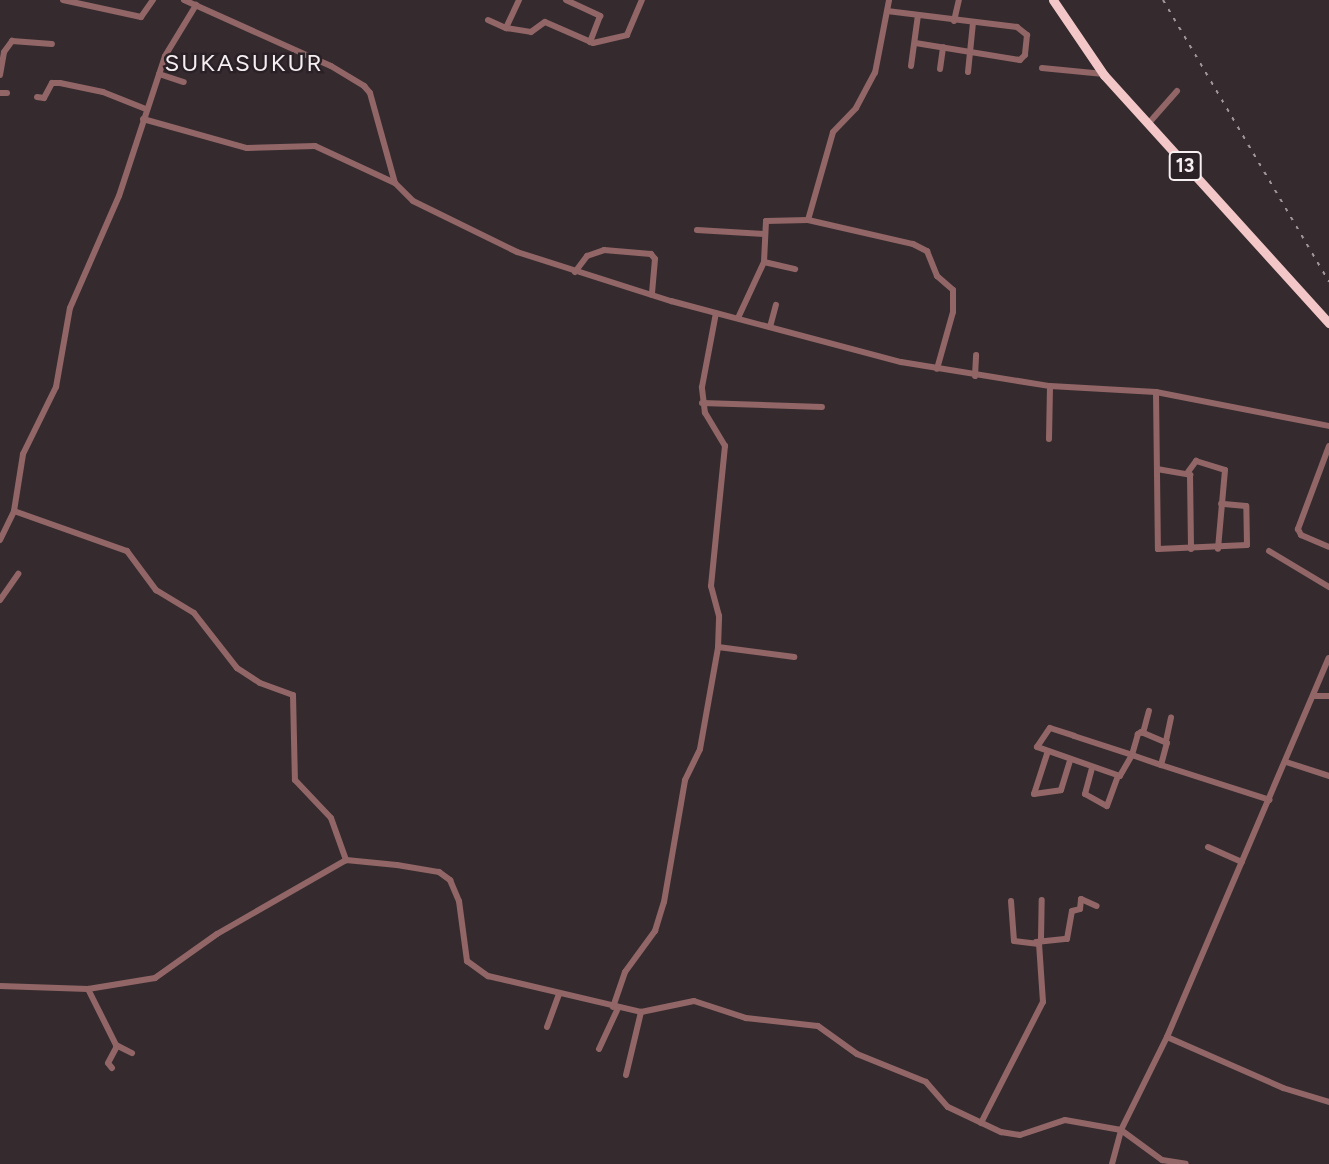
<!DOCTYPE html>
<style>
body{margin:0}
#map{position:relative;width:1329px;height:1164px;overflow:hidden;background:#352b2f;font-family:Figtree,sans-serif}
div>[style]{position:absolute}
.minor>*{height:6px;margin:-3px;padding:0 3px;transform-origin:3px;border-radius:3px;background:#926666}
.highway>*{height:9px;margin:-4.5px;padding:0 4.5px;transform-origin:4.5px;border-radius:4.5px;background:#f3c7c7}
.rail>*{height:2px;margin-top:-1px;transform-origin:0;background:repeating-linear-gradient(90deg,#9f979a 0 3.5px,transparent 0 10.5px)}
span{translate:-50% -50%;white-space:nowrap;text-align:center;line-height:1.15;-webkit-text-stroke:5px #2a2126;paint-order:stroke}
.shield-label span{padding:2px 5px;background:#2a2126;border:2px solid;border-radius:5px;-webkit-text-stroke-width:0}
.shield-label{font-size:19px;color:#f6eff2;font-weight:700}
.quarter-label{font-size:24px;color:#f6eff2;letter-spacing:2px}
</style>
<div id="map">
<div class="minor">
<i style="left:63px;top:0;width:80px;rotate:12.3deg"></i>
<i style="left:141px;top:17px;width:21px;rotate:-55deg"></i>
<i style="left:184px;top:0;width:161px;rotate:24.2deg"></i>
<i style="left:331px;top:66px;width:39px;rotate:31deg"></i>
<i style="left:364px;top:86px;width:9px;rotate:49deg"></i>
<i style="left:370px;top:93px;width:93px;rotate:74.5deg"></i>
<i style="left:395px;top:183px;width:25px;rotate:45deg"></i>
<i style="left:413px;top:201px;width:116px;rotate:26.1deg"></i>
<i style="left:517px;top:252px;width:162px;rotate:17.7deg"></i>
<i style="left:671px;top:301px;width:238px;rotate:14.9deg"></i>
<i style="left:901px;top:362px;width:151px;rotate:9.2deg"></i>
<i style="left:1050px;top:386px;width:106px;rotate:3.2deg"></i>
<i style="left:1156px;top:392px;width:176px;rotate:11.1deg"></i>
<i style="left:519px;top:0;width:31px;rotate:115deg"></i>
<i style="left:506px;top:28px;width:25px;rotate:9deg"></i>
<i style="left:531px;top:32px;width:17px;rotate:-36deg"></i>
<i style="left:545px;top:22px;width:52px;rotate:23.6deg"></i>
<i style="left:593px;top:43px;width:35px;rotate:-13deg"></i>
<i style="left:627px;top:35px;width:38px;rotate:-67deg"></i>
<i style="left:566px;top:0;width:38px;rotate:25deg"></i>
<i style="left:600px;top:16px;width:28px;rotate:111deg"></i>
<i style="left:887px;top:11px;width:131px;rotate:7deg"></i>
<i style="left:1017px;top:27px;width:13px;rotate:39deg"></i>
<i style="left:1027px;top:35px;width:20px;rotate:96deg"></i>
<i style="left:1025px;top:55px;width:7px;rotate:135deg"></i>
<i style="left:1020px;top:60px;width:106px;rotate:-170.8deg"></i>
<i style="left:488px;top:20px;width:20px;rotate:24deg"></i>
<i style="left:954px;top:21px;width:22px;rotate:-77deg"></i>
<i style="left:911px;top:66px;width:51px;rotate:-82.2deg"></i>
<i style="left:1042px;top:68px;width:62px;rotate:5.5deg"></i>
<i style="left:940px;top:69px;width:22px;rotate:-82deg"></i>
<i style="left:968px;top:72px;width:49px;rotate:-84.2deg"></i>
<i style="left:159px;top:74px;width:26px;rotate:18deg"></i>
<i style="left:0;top:75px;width:23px;rotate:-80deg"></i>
<i style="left:4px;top:52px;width:14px;rotate:-54deg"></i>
<i style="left:12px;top:41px;width:40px;rotate:4.3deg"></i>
<i style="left:0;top:93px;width:7px"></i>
<i style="left:37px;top:97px;width:7px;rotate:8deg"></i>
<i style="left:44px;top:98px;width:17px;rotate:-62deg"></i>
<i style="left:52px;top:83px;width:8px"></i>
<i style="left:60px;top:83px;width:44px;rotate:11.8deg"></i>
<i style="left:103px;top:92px;width:46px;rotate:21.6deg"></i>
<i style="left:143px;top:119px;width:108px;rotate:15.6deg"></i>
<i style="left:247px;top:148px;width:68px;rotate:-1.7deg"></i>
<i style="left:315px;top:146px;width:88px;rotate:24.8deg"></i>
<i style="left:1148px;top:124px;width:44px;rotate:-48.7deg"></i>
<i style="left:808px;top:220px;width:108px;rotate:12.9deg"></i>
<i style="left:913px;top:244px;width:16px;rotate:27deg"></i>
<i style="left:927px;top:251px;width:27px;rotate:68deg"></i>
<i style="left:937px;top:276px;width:21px;rotate:41deg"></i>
<i style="left:953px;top:290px;width:22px;rotate:90deg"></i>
<i style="left:953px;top:312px;width:59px;rotate:105.7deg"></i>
<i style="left:697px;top:230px;width:68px;rotate:3.4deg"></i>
<i style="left:764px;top:262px;width:32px;rotate:13deg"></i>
<i style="left:575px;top:272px;width:20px;rotate:-53deg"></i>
<i style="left:587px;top:256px;width:18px;rotate:-19deg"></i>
<i style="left:604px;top:250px;width:47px;rotate:4.9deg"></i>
<i style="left:651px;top:254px;width:6px;rotate:51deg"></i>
<i style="left:655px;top:259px;width:36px;rotate:95deg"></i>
<i style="left:738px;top:318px;width:62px;rotate:-65.1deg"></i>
<i style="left:764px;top:262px;width:41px;rotate:-87.2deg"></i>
<i style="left:766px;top:221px;width:42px;rotate:-1.4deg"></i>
<i style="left:808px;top:220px;width:91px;rotate:-74.1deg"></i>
<i style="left:833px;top:132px;width:33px;rotate:-46deg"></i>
<i style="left:856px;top:108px;width:40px;rotate:-62deg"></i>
<i style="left:875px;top:73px;width:74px;rotate:-79.1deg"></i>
<i style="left:770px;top:327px;width:23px;rotate:-75deg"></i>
<i style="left:975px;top:376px;width:21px;rotate:-87deg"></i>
<i style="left:1156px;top:392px;width:157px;rotate:89.3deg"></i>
<i style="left:1158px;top:549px;width:89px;rotate:-2.6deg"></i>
<i style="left:1247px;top:545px;width:39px;rotate:-91deg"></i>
<i style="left:1246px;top:506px;width:25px;rotate:-175deg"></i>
<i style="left:702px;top:403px;width:120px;rotate:1.9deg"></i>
<i style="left:1049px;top:439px;width:53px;rotate:-88.9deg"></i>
<i style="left:1329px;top:446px;width:89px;rotate:110.5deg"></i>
<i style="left:1298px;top:529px;width:7px;rotate:63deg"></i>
<i style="left:1301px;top:535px;width:30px;rotate:23deg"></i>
<i style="left:1157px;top:469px;width:34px;rotate:10deg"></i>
<i style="left:1190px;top:475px;width:74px;rotate:89.2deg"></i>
<i style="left:1188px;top:472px;width:14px;rotate:-54deg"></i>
<i style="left:1196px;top:461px;width:30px;rotate:17deg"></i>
<i style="left:1225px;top:470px;width:79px;rotate:95.1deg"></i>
<i style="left:14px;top:511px;width:120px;rotate:19.5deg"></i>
<i style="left:127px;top:551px;width:49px;rotate:53.4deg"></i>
<i style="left:156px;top:590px;width:44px;rotate:31.2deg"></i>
<i style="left:194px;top:613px;width:70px;rotate:52deg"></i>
<i style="left:237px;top:668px;width:27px;rotate:33deg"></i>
<i style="left:260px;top:683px;width:35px;rotate:20deg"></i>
<i style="left:293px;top:695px;width:85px;rotate:88.7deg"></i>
<i style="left:295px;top:780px;width:52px;rotate:46.5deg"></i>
<i style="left:331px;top:818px;width:45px;rotate:70.3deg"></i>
<i style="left:0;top:540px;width:32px;rotate:-64deg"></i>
<i style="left:14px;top:511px;width:58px;rotate:-81deg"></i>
<i style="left:23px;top:454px;width:75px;rotate:-63.8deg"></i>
<i style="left:56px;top:387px;width:80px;rotate:-80deg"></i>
<i style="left:70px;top:308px;width:122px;rotate:-66.4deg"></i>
<i style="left:119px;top:196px;width:147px;rotate:-71.8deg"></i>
<i style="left:165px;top:56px;width:60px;rotate:-58.7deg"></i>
<i style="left:1269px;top:551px;width:70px;rotate:31deg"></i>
<i style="left:0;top:600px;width:32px;rotate:-55deg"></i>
<i style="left:718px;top:647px;width:77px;rotate:7.5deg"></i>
<i style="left:1315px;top:696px;width:14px"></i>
<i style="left:1143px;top:733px;width:23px;rotate:-75deg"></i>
<i style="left:1166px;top:741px;width:24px;rotate:-78deg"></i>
<i style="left:1047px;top:754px;width:42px;rotate:108deg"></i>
<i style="left:1034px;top:794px;width:27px;rotate:-8deg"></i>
<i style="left:1061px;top:790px;width:30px;rotate:-73deg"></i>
<i style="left:1286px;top:762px;width:45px;rotate:18deg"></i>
<i style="left:1161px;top:765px;width:23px;rotate:-75deg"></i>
<i style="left:1167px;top:743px;width:28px;rotate:-157deg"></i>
<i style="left:1141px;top:732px;width:4px;rotate:146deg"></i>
<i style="left:1138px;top:734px;width:22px;rotate:106deg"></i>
<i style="left:1132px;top:755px;width:24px;rotate:120deg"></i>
<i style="left:1120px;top:776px;width:88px;rotate:-160.7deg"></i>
<i style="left:1037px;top:747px;width:23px;rotate:-56deg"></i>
<i style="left:1050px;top:728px;width:25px;rotate:18deg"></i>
<i style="left:1074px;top:736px;width:61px;rotate:18.1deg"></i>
<i style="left:1132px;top:755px;width:31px;rotate:19deg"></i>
<i style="left:1161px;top:765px;width:114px;rotate:17.8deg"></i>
<i style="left:1092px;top:768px;width:27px;rotate:105deg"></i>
<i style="left:1085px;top:794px;width:25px;rotate:29deg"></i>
<i style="left:1107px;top:806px;width:32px;rotate:-70deg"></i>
<i style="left:1208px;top:847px;width:37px;rotate:24deg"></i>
<i style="left:1041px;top:939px;width:39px;rotate:-89deg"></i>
<i style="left:1036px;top:942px;width:31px;rotate:-6deg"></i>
<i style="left:1067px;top:939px;width:28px;rotate:-80deg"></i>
<i style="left:1072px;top:911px;width:8px;rotate:-14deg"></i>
<i style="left:1080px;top:909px;width:10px;rotate:-84deg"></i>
<i style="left:1081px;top:899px;width:17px;rotate:24deg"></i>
<i style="left:0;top:986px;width:88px;rotate:2deg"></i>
<i style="left:88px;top:989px;width:68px;rotate:-9.3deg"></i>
<i style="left:155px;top:978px;width:76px;rotate:-35.4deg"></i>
<i style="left:217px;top:934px;width:149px;rotate:-29.8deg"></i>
<i style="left:346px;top:860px;width:51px;rotate:5.6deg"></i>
<i style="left:397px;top:865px;width:43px;rotate:9.5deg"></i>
<i style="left:439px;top:872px;width:14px;rotate:36deg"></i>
<i style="left:450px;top:880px;width:23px;rotate:67deg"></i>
<i style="left:459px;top:901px;width:61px;rotate:82.4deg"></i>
<i style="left:467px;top:961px;width:26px;rotate:36deg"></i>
<i style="left:488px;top:976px;width:157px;rotate:13.2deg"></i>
<i style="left:641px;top:1012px;width:54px;rotate:-11.7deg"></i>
<i style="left:694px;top:1001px;width:55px;rotate:18.1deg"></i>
<i style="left:746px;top:1018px;width:72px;rotate:6.3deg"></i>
<i style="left:818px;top:1026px;width:48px;rotate:35.7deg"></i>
<i style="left:857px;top:1054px;width:74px;rotate:22.1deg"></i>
<i style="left:926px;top:1082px;width:33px;rotate:49deg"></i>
<i style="left:948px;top:1107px;width:59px;rotate:25.3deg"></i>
<i style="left:1001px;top:1132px;width:19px;rotate:9deg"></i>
<i style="left:1020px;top:1135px;width:47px;rotate:-18.4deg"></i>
<i style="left:1065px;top:1120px;width:57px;rotate:10.1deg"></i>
<i style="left:1121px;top:1130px;width:51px;rotate:36.2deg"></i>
<i style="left:1162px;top:1160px;width:24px;rotate:9deg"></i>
<i style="left:88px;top:989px;width:63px;rotate:63.4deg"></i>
<i style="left:116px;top:1045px;width:18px;rotate:27deg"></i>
<i style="left:613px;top:1007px;width:37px;rotate:-71deg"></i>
<i style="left:625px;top:972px;width:51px;rotate:-53.8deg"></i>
<i style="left:655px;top:931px;width:30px;rotate:-73deg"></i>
<i style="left:664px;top:902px;width:124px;rotate:-80.2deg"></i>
<i style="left:685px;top:780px;width:34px;rotate:-64deg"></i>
<i style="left:700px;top:749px;width:103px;rotate:-79.9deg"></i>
<i style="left:718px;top:648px;width:32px;rotate:-88deg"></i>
<i style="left:719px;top:616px;width:31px;rotate:-105deg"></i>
<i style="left:711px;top:586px;width:141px;rotate:-84.3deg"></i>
<i style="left:725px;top:446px;width:39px;rotate:-121deg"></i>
<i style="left:705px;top:413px;width:26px;rotate:-97deg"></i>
<i style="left:702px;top:387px;width:75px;rotate:-79.3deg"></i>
<i style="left:547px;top:1027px;width:35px;rotate:-70deg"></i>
<i style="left:1167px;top:1037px;width:127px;rotate:23.7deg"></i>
<i style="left:1283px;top:1088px;width:48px;rotate:16.9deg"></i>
<i style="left:599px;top:1049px;width:45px;rotate:-65.1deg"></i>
<i style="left:112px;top:1068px;width:6px;rotate:-129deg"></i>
<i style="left:108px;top:1063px;width:19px;rotate:-62deg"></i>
<i style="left:626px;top:1075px;width:65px;rotate:-76.6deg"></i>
<i style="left:981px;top:1123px;width:136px;rotate:-62.9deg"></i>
<i style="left:1043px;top:1002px;width:58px;rotate:-93.9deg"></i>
<i style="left:1039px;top:944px;width:25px;rotate:-173deg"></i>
<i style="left:1014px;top:941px;width:40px;rotate:-94.3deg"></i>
<i style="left:1112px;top:1164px;width:35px;rotate:-75deg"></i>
<i style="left:1121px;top:1130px;width:104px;rotate:-63.7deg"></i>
<i style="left:1167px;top:1037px;width:412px;rotate:-66.9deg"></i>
</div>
<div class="highway">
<i style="left:1053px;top:0;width:91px;rotate:55.8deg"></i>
<i style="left:1104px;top:75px;width:335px;rotate:47.8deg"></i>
</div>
<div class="rail">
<i style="left:1163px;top:0;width:327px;rotate:59.5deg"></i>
</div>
<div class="shield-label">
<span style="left:1185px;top:166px">13</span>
</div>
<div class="quarter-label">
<span style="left:244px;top:63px">SUKASUKUR</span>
</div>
</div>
